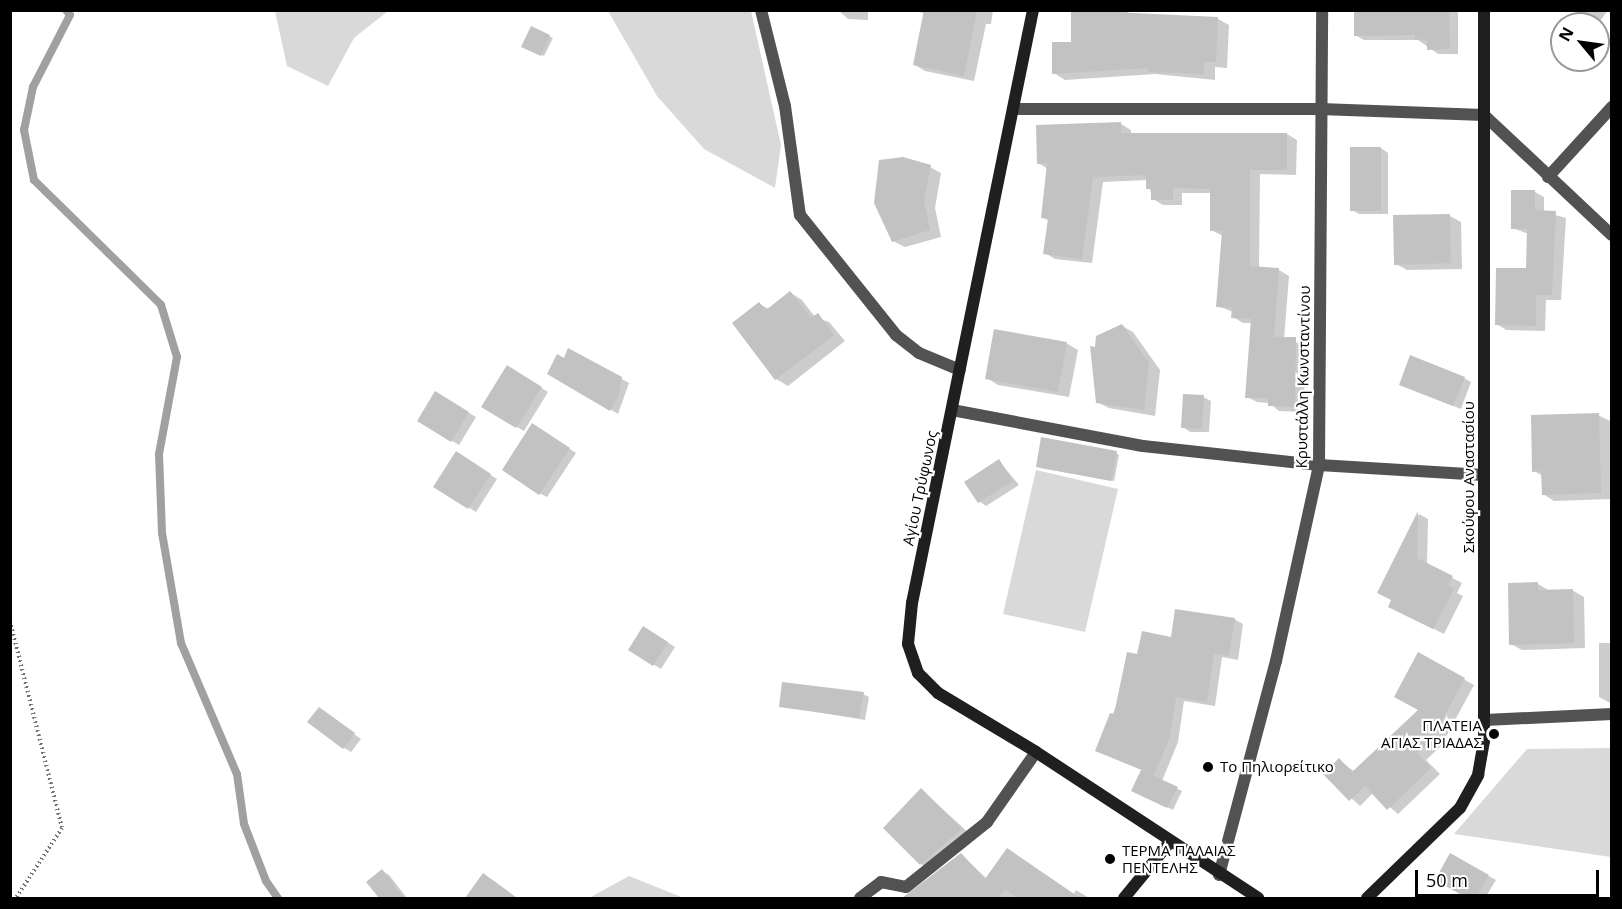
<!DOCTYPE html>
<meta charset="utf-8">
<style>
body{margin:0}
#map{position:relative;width:1622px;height:909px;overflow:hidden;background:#fff;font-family:"Open Sans",sans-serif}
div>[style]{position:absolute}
.green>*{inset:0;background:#d9d9d9}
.shadow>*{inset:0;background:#0003}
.stream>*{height:8px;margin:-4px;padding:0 4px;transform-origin:4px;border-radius:4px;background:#a0a0a0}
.building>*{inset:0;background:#c2c2c2}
.path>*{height:4px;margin-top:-2px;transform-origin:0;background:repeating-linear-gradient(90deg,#747474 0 1.5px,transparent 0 4.5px)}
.minor>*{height:12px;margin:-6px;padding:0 6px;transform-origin:6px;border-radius:6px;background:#525252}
.secondary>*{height:12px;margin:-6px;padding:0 6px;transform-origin:6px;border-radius:6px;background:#1f1f1f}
.dots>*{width:16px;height:16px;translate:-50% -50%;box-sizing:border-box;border:3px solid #fff;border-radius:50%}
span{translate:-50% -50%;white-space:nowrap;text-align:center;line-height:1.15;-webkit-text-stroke:4.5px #fff;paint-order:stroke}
.street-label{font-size:15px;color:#000}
.poi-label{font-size:15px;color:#000}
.right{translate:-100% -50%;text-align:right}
.left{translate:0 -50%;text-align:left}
.frame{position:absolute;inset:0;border:12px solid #000;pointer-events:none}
.north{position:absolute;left:1550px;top:12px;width:60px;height:60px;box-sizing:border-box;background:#fff;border:2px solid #999;border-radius:50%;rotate:299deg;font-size:16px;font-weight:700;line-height:24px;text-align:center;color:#000}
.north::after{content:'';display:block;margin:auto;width:21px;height:27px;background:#000;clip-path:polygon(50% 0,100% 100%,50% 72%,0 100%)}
.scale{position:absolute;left:1415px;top:870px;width:184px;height:27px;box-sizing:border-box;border:3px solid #000;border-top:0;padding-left:8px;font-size:18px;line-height:21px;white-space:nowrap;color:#000;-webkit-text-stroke:4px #fff;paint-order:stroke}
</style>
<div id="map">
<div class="green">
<i style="clip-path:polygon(275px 11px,275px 10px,388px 11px,354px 38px,328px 86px,287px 66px)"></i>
<i style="clip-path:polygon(608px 11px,751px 11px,781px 145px,775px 188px,704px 149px,657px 96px)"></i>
<i style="clip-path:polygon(1036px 470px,1118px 489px,1085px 632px,1003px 614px)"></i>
<i style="clip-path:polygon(1611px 748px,1611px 857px,1454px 834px,1527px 749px)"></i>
<i style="clip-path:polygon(629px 876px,684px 898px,589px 898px)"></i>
</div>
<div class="shadow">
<i style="clip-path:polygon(838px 10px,868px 10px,868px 20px,848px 19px)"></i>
<i style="clip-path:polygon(915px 10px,993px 10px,991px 24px,986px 24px,974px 81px,925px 71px,915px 65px,925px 14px)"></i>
<i style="clip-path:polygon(1072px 10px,1128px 10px,1128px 14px,1218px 19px,1229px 25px,1227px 68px,1215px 67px,1215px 80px,1155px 74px,1065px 80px,1054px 73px,1072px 44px)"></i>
<i style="clip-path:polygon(1356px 10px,1458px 10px,1458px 54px,1438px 54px,1418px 40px,1364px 40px,1355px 35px)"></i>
<i style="clip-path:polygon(1576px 10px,1608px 10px,1598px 24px)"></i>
<i style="clip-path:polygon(531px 28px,553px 38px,544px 56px,523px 46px)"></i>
<i style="clip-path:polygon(1121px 124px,1131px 130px,1131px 135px,1287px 134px,1297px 140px,1296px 175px,1260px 174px,1259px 269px,1279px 270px,1289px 276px,1284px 339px,1305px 345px,1304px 412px,1279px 411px,1269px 403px,1257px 402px,1247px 397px,1252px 323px,1243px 323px,1233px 317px,1233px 312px,1218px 306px,1223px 236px,1211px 230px,1212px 193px,1182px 193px,1182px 205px,1163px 205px,1153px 199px,1147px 180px,1103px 182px,1092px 263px,1055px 259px,1045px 253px,1049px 221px,1042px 217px,1048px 169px,1038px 163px)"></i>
<i style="clip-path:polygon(1381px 148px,1388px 153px,1388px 214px,1359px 214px,1352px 210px)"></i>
<i style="clip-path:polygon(930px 167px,941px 173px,935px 208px,941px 237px,905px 247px,893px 241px)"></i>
<i style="clip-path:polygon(1535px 192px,1544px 197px,1544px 212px,1566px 218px,1561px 300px,1546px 300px,1545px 331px,1506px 330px,1497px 324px,1528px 270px,1529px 234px,1512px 228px)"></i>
<i style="clip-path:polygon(1450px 216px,1461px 222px,1462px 269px,1407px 270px,1396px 264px)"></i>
<i style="clip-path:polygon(791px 293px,802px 300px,815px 317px,829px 322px,845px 341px,788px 386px,776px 379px,734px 323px,759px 304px,769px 309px)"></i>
<i style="clip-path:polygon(1122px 326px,1133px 332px,1160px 370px,1155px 416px,1109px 408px,1097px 402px,1096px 348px)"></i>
<i style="clip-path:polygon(1066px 343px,1078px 350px,1069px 397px,998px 385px,987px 378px)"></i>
<i style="clip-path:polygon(569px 350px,629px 383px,618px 414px,549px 373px,564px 360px)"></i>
<i style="clip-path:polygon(507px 367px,548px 392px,524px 431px,483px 407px)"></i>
<i style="clip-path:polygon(1464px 378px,1471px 382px,1461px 409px,1408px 388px)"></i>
<i style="clip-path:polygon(435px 393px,476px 417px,459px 445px,419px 421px)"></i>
<i style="clip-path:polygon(1203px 397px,1211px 401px,1209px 432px,1190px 432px,1183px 427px)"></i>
<i style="clip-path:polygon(1598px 415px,1610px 421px,1612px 499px,1554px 501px,1543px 494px,1543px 476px,1534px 471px)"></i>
<i style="clip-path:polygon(540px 430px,576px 453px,547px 497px,539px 493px)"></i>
<i style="clip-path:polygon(1116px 453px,1119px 455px,1114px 481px,1040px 468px)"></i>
<i style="clip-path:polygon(464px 458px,497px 479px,476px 512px,435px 487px)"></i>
<i style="clip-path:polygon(999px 461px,1019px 485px,986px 506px,979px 501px)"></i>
<i style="clip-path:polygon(1419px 514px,1428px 519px,1427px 565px,1462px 583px,1457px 593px,1463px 596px,1444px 634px,1400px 612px,1393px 600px,1379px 593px)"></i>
<i style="clip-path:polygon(1538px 584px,1550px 591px,1572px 590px,1584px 597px,1585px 648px,1522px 650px,1511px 644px)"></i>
<i style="clip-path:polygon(1234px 619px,1243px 624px,1238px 660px,1222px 657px,1215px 706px,1184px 701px,1178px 742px,1162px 781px,1182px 791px,1173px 810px,1133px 790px,1142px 770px,1097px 750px,1138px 656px,1173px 639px)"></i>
<i style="clip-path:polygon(651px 632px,675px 647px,661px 669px,630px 650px)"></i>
<i style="clip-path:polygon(1599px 643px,1612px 643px,1612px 704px,1599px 697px)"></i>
<i style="clip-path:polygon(1419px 654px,1474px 685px,1441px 746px,1426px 760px,1440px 774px,1398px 814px,1373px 793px,1360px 806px,1325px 774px,1339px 760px,1355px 772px,1420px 710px)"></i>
<i style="clip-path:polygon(863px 694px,869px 697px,865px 720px,780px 706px)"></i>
<i style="clip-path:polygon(326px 713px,361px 739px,351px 752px,344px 748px)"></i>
<i style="clip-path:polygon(922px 790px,972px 836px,932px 870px,921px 864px)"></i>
<i style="clip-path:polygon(962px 855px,987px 879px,1073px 895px,1076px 890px,1089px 898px,906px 898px)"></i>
<i style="clip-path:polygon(1451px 855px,1496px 880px,1485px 898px,1470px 898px,1437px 880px)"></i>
<i style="clip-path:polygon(382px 871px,389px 875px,407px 898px,381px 898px,368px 882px)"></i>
<i style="clip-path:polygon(484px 875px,491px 879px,517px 898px,467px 898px)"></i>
</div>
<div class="stream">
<i style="left:66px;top:10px;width:6px;rotate:51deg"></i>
<i style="left:70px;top:15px;width:81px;rotate:117.2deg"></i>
<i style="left:33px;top:87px;width:44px;rotate:101.8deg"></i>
<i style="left:24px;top:130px;width:51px;rotate:78.7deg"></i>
<i style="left:34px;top:180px;width:178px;rotate:44.5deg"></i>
<i style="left:161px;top:305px;width:54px;rotate:72.9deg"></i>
<i style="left:177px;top:357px;width:99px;rotate:100.5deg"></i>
<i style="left:159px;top:454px;width:79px;rotate:87.8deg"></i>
<i style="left:162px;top:533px;width:112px;rotate:80.2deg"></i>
<i style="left:181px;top:643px;width:142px;rotate:66.9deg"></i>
<i style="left:237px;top:774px;width:50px;rotate:82deg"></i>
<i style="left:244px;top:824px;width:61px;rotate:68.9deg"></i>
<i style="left:266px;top:881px;width:21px;rotate:55deg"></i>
</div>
<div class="building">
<i style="clip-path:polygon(924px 10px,977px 10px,964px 76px,913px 65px)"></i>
<i style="clip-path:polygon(1071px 10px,1218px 17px,1216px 62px,1204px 62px,1204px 74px,1148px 72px,1148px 68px,1052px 74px,1052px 42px,1071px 42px)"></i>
<i style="clip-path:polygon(1354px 10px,1449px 10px,1450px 49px,1427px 50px,1427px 39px,1415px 40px,1415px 35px,1354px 36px)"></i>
<i style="clip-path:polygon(531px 26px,550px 35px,541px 56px,521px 47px)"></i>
<i style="clip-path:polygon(1121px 122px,1121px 133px,1287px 133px,1287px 170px,1250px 170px,1250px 266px,1279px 268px,1274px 337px,1296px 337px,1295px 407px,1268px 406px,1268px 398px,1245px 398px,1251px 319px,1231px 318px,1232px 308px,1216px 307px,1222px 231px,1210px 231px,1210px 189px,1173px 188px,1173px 200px,1151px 200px,1151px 189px,1146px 189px,1146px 175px,1093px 177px,1082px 259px,1043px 254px,1048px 219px,1041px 218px,1047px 163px,1037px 164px,1036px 125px)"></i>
<i style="clip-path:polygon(1350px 147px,1381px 147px,1381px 211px,1350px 211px)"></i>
<i style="clip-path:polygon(903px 157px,931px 165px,924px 201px,930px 230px,892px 242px,874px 203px,879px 160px)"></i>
<i style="clip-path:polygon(1511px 190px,1535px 190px,1535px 210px,1556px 211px,1552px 295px,1536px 295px,1536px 326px,1495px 325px,1496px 268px,1526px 268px,1527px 229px,1511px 229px)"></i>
<i style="clip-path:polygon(1450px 214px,1451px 263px,1394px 265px,1393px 215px)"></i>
<i style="clip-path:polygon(790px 291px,811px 318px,818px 313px,834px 335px,775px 380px,732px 323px,759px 302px,766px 310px)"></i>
<i style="clip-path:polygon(1122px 324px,1149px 363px,1144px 410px,1096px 403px,1090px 346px,1095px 347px,1096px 336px)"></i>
<i style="clip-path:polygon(994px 329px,1067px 342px,1058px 392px,985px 379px)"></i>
<i style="clip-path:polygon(568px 348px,622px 377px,619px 395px,610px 411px,547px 374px,557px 354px,564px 358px)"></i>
<i style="clip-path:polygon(1410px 355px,1465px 377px,1453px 406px,1399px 385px)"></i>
<i style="clip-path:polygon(507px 365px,542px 387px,516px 428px,481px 407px)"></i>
<i style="clip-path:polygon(435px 391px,469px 412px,451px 442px,417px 421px)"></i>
<i style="clip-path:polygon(1183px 394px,1204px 395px,1202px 429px,1181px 428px)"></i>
<i style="clip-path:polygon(1599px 413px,1601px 493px,1542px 495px,1541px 471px,1532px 472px,1531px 415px)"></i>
<i style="clip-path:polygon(532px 423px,570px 448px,539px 495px,502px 470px)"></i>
<i style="clip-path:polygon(1041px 437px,1117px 451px,1111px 481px,1036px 467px)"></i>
<i style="clip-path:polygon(456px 451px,491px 474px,468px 509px,433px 487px)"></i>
<i style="clip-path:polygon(999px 459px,1013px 481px,978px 503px,964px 482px)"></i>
<i style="clip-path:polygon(1418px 511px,1417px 558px,1453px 576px,1448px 585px,1454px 589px,1433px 629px,1388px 607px,1391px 600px,1377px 593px)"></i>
<i style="clip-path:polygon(1538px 582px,1538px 590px,1573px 589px,1574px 643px,1509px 645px,1508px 583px)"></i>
<i style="clip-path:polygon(1175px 609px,1235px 618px,1229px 656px,1214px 654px,1207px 702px,1176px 697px,1170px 737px,1154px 775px,1095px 751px,1110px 713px,1114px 714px,1127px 652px,1137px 654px,1142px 631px,1171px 637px)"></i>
<i style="clip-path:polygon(643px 626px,668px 642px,653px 666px,628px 650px)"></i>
<i style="clip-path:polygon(1418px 652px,1465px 678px,1431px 741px,1417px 753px,1431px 768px,1387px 810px,1365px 786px,1349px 801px,1323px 774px,1339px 758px,1352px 772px,1418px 710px,1394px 697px)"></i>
<i style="clip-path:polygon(782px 682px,864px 692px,859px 718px,779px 707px)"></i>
<i style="clip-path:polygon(319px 707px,355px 733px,343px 749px,307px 722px)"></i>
<i style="clip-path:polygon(1141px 770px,1178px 787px,1167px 808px,1131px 791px)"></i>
<i style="clip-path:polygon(921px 788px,962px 829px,920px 865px,883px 828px)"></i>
<i style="clip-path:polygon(1007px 848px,1080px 898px,1019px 898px,1006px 890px,1000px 895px,1003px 898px,902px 898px,961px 853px,985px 879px)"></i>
<i style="clip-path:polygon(1450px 853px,1489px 875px,1476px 898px,1467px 898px,1435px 880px)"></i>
<i style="clip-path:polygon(382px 869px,404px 898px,379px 898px,366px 882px)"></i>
<i style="clip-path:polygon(483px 873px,517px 898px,465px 898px)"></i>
</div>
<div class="path">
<i style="left:10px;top:621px;width:213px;rotate:75.9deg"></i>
<i style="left:62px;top:828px;width:84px;rotate:123.3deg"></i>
</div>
<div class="minor">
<i style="left:761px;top:10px;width:99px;rotate:76deg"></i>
<i style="left:785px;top:106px;width:110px;rotate:82.2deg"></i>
<i style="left:800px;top:215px;width:154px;rotate:51.3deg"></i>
<i style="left:896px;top:335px;width:29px;rotate:38deg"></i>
<i style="left:919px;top:353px;width:44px;rotate:22.5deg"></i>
<i style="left:1013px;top:109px;width:307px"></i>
<i style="left:1320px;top:109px;width:164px;rotate:2.1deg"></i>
<i style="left:1484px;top:115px;width:175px;rotate:43.2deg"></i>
<i style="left:1548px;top:177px;width:95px;rotate:-47.6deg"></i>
<i style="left:952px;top:410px;width:194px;rotate:10.7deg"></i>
<i style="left:1143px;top:446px;width:177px;rotate:6.2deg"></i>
<i style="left:1319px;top:465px;width:165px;rotate:3.5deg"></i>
<i style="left:1485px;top:720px;width:127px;rotate:-2.7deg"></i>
<i style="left:1219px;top:875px;width:221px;rotate:-75.1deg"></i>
<i style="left:1276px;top:661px;width:201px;rotate:-77.6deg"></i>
<i style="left:1319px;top:465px;width:455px;rotate:-89.6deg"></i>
<i style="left:860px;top:898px;width:26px;rotate:-37deg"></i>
<i style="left:881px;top:882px;width:25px;rotate:11deg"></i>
<i style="left:906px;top:887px;width:104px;rotate:-38.7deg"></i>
<i style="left:987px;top:822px;width:85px;rotate:-55deg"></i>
</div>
<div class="secondary">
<i style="left:1033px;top:10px;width:605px;rotate:101.53deg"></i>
<i style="left:912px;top:603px;width:41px;rotate:95.6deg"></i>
<i style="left:908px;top:644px;width:31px;rotate:71deg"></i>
<i style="left:918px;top:673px;width:28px;rotate:45deg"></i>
<i style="left:938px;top:693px;width:114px;rotate:31deg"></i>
<i style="left:1036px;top:752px;width:266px;rotate:33.3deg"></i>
<i style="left:1124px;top:898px;width:72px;rotate:-50.6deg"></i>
<i style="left:1367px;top:898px;width:129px;rotate:-44.1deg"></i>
<i style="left:1460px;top:808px;width:38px;rotate:-61deg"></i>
<i style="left:1478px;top:775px;width:35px;rotate:-80deg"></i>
<i style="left:1484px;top:741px;width:731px;rotate:-90deg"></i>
</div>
<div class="dots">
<i style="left:1494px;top:734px;background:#000"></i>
<i style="left:1208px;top:767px;background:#000"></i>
<i style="left:1110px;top:859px;background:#000"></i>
</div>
<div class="street-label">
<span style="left:1303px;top:377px;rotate:-89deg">Κρυστάλλη Κωνσταντίνου</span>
<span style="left:1469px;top:477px;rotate:-90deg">Σκούφου Αναστασίου</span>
<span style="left:920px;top:488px;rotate:-78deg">Αγίου Τρύφωνος</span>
</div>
<div class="poi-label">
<span class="right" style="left:1482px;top:734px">ΠΛΑΤΕΙΑ<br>ΑΓΙΑΣ ΤΡΙΑΔΑΣ</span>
<span class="left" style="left:1220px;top:767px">Το Πηλιορείτικο</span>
<span class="left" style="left:1122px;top:859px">ΤΕΡΜΑ ΠΑΛΑΙΑΣ<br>ΠΕΝΤΕΛΗΣ</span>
</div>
<div class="frame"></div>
<div class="north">N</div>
<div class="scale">50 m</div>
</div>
